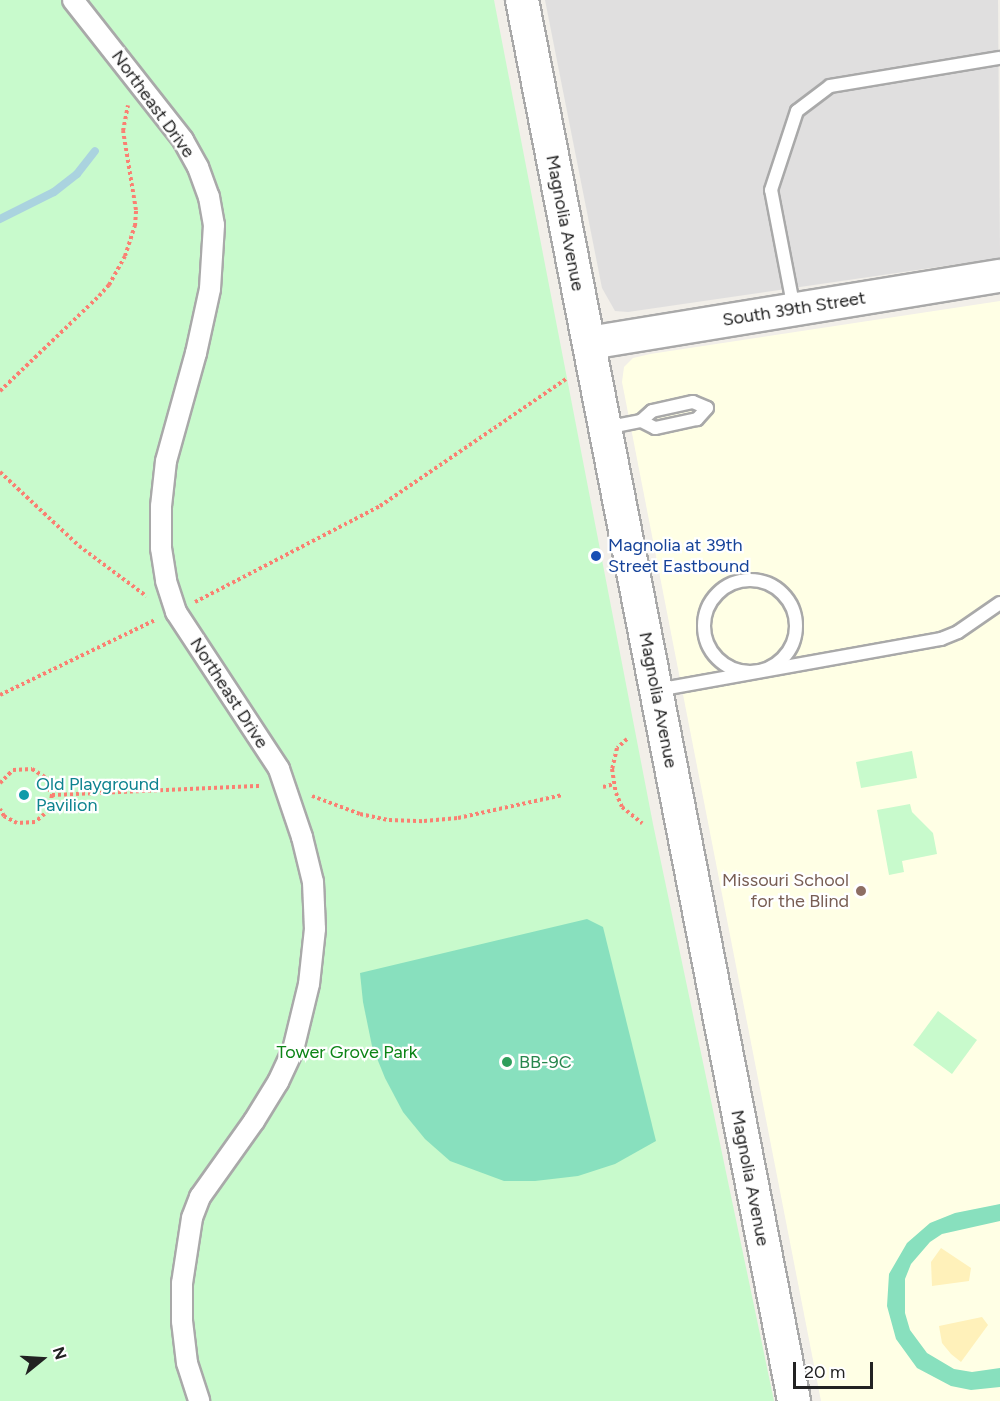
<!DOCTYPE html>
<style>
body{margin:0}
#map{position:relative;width:1000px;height:1401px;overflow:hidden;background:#f2efe9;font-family:Figtree,sans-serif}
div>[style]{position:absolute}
.residential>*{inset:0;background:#e0dfdf}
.education>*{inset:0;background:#ffffe5}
.sand>*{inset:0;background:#fff1ba}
.park>*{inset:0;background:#c8facc}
.pitch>*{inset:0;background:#88e0be}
.stream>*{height:8px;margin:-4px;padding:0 4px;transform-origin:4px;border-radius:4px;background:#aad3df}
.path>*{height:4px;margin-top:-2px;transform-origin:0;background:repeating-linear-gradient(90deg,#fa8072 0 3px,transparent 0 6px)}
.roads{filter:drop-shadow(2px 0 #a9a9a9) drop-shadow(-2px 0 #a9a9a9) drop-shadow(0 2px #a9a9a9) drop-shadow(0 -2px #a9a9a9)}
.service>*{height:12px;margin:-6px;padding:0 6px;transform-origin:6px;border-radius:6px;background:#fff}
.service>.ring{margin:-6px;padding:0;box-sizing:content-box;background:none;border:12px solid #fff;border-radius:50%}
.pedestrian>*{height:20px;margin:-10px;padding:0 10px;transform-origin:10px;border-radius:10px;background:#fff}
.tertiary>*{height:32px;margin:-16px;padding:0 16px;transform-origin:16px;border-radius:16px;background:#fff}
.dots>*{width:16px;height:16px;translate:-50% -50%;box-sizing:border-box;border:3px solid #fff;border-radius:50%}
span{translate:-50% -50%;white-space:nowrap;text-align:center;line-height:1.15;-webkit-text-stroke:4.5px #fff;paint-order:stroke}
.street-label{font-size:18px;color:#222}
.transit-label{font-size:18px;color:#164399}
.left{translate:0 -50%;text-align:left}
.culture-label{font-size:18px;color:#0d838f}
.education-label{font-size:18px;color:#785e54}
.right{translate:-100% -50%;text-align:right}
.park-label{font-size:18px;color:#0c8416}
.leisure-label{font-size:18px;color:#27864d}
.north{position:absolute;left:12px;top:1329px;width:60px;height:60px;-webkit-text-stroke:4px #fff;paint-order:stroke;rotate:72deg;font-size:16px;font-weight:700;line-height:24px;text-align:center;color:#222}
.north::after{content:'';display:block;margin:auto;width:21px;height:27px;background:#222;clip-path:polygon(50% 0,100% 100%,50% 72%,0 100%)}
.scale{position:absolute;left:793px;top:1362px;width:80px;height:27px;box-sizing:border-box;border:3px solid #222;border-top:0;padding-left:8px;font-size:18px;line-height:21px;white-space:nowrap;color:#222;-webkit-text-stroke:4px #fff;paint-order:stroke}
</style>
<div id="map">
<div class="residential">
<i style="clip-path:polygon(545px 0,998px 0,1000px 258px,628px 312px,615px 311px,602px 288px)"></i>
</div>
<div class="education">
<i style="clip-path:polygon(1000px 301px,1000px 1401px,821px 1401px,622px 382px,624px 367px,633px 358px,650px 354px)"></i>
</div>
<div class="sand">
<i style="clip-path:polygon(941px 1248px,971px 1268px,969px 1281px,932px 1286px,931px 1262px)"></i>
<i style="clip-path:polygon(982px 1317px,988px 1325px,961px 1362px,951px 1354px,942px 1343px,939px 1326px)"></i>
</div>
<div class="park">
<i style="clip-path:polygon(0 0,494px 0,653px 824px,774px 1401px,0 1401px)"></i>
<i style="clip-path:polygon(912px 751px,917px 778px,861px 788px,856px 762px)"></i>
<i style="clip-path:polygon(910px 804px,912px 812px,933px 833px,937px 854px,902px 861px,904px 872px,889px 875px,877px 810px)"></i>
<i style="clip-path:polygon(938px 1011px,977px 1040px,952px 1074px,913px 1045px)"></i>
</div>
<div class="pitch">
<i style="clip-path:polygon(587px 919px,603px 927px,656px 1141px,615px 1164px,578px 1176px,535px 1181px,504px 1181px,450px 1161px,425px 1139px,403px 1112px,385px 1078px,372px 1046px,363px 1002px,360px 973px)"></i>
<i style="clip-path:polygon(1000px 1204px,1000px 1221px,942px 1234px,930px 1242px,911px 1264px,905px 1279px,905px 1313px,910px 1330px,927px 1353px,954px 1369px,972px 1372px,1000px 1368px,1000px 1387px,971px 1390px,951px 1386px,917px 1368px,896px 1339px,887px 1306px,889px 1274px,907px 1243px,930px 1223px,955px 1213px)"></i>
</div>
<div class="stream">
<i style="left:0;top:219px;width:60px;rotate:-26.6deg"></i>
<i style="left:54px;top:192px;width:29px;rotate:-38deg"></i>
<i style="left:77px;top:174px;width:29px;rotate:-52deg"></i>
</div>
<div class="path">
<i style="left:0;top:391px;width:137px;rotate:-43.8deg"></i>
<i style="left:99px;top:296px;width:15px;rotate:-48deg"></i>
<i style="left:109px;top:285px;width:33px;rotate:-61deg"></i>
<i style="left:125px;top:256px;width:32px;rotate:-72deg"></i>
<i style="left:135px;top:226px;width:16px;rotate:-86deg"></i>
<i style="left:136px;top:210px;width:80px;rotate:-99.3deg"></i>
<i style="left:123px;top:131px;width:26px;rotate:-79deg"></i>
<i style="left:0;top:472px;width:108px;rotate:43.1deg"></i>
<i style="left:79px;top:546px;width:84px;rotate:36.7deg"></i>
<i style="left:195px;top:602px;width:208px;rotate:-27.4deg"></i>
<i style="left:380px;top:506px;width:225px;rotate:-34.3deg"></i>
<i style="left:0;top:695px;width:172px;rotate:-25.8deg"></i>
<i style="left:627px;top:739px;width:13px;rotate:138deg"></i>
<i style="left:617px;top:748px;width:22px;rotate:103deg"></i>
<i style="left:612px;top:769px;width:24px;rotate:81deg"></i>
<i style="left:616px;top:793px;width:15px;rotate:67deg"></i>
<i style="left:622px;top:807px;width:26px;rotate:39deg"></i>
<i style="left:0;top:783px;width:18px;rotate:-45deg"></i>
<i style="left:13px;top:770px;width:19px;rotate:-3deg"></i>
<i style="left:32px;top:769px;width:15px;rotate:32deg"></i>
<i style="left:45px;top:777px;width:19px;rotate:69deg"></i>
<i style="left:52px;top:795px;width:15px;rotate:101deg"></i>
<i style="left:49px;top:810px;width:18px;rotate:139deg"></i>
<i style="left:35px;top:822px;width:18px;rotate:177deg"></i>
<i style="left:17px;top:823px;width:15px;rotate:-152deg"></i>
<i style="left:4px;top:816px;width:8px;rotate:-120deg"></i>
<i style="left:603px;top:787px;width:11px;rotate:-15deg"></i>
<i style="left:52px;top:795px;width:210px;rotate:-2.5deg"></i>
<i style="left:312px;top:796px;width:51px;rotate:20.6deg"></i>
<i style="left:360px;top:814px;width:30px;rotate:12deg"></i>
<i style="left:389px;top:820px;width:35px;rotate:2deg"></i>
<i style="left:424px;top:821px;width:34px;rotate:-5deg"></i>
<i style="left:458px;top:818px;width:107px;rotate:-12.4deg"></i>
</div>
<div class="roads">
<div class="service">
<i style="left:794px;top:309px;width:121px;rotate:-100.9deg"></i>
<i style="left:771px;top:190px;width:83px;rotate:-71.8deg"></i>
<i style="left:797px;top:111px;width:41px;rotate:-37.1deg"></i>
<i style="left:830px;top:86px;width:172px;rotate:-9.4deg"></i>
<i style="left:605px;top:428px;width:37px;rotate:-11deg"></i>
<i style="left:641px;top:421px;width:15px;rotate:-42deg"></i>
<i style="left:652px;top:411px;width:42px;rotate:-12.4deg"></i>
<i style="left:693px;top:402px;width:15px;rotate:23deg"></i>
<i style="left:707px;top:408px;width:15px;rotate:132deg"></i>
<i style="left:697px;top:419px;width:43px;rotate:167.9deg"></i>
<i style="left:655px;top:428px;width:16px;rotate:-153deg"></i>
<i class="ring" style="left:704px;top:580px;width:80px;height:80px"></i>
<i style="left:657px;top:690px;width:289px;rotate:-10.2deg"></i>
<i style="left:941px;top:639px;width:18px;rotate:-22deg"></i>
<i style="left:958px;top:632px;width:51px;rotate:-34.6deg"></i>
</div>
<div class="pedestrian">
<i style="left:73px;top:0;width:178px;rotate:51.8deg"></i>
<i style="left:183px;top:140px;width:31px;rotate:61deg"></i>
<i style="left:198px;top:167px;width:32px;rotate:70deg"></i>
<i style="left:209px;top:197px;width:28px;rotate:80deg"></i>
<i style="left:214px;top:225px;width:64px;rotate:93.6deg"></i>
<i style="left:210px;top:289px;width:66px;rotate:102.3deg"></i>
<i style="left:196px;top:353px;width:112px;rotate:105.5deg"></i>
<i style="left:166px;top:461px;width:45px;rotate:96.3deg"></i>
<i style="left:161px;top:506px;width:42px;rotate:90deg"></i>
<i style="left:161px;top:548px;width:33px;rotate:81deg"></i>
<i style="left:166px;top:581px;width:33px;rotate:72deg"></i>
<i style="left:176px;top:612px;width:188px;rotate:56.7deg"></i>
<i style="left:279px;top:769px;width:72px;rotate:71.3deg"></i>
<i style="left:302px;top:837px;width:46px;rotate:76.3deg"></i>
<i style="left:313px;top:882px;width:47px;rotate:87.6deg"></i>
<i style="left:315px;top:929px;width:55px;rotate:96.2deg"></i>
<i style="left:309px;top:984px;width:68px;rotate:103.6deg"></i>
<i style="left:293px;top:1050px;width:35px;rotate:115deg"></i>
<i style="left:278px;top:1082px;width:46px;rotate:121.6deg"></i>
<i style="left:254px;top:1121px;width:93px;rotate:125.4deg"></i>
<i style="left:200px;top:1197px;width:22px;rotate:111deg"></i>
<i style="left:192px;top:1218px;width:66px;rotate:98.7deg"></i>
<i style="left:182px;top:1283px;width:38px;rotate:90deg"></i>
<i style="left:182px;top:1321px;width:42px;rotate:83.2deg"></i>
<i style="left:187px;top:1363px;width:40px;rotate:72deg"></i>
</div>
<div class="tertiary">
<i style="left:522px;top:0;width:1427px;rotate:79.01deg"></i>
<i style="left:589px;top:343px;width:416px;rotate:-9.3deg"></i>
</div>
</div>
<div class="dots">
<i style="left:596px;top:556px;background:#1a4fb4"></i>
<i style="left:24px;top:795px;background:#0f9aa8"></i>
<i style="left:861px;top:891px;background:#8d6e63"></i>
<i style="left:507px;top:1062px;background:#2e9e5b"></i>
</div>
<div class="street-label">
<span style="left:153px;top:104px;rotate:54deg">Northeast Drive</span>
<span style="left:565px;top:223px;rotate:79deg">Magnolia Avenue</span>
<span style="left:794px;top:309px;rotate:-9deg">South 39th Street</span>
<span style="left:229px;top:693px;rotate:57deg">Northeast Drive</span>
<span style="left:658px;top:700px;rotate:79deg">Magnolia Avenue</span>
<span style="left:750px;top:1178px;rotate:79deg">Magnolia Avenue</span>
</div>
<div class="transit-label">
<span class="left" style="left:608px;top:556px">Magnolia at 39th<br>Street Eastbound</span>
</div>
<div class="culture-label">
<span class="left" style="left:36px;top:795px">Old Playground<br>Pavilion</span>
</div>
<div class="education-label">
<span class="right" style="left:849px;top:891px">Missouri School<br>for the Blind</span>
</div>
<div class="park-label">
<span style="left:347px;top:1052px">Tower Grove Park</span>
</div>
<div class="leisure-label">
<span class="left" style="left:519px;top:1062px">BB-9C</span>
</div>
<div class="north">N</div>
<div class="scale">20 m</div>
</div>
